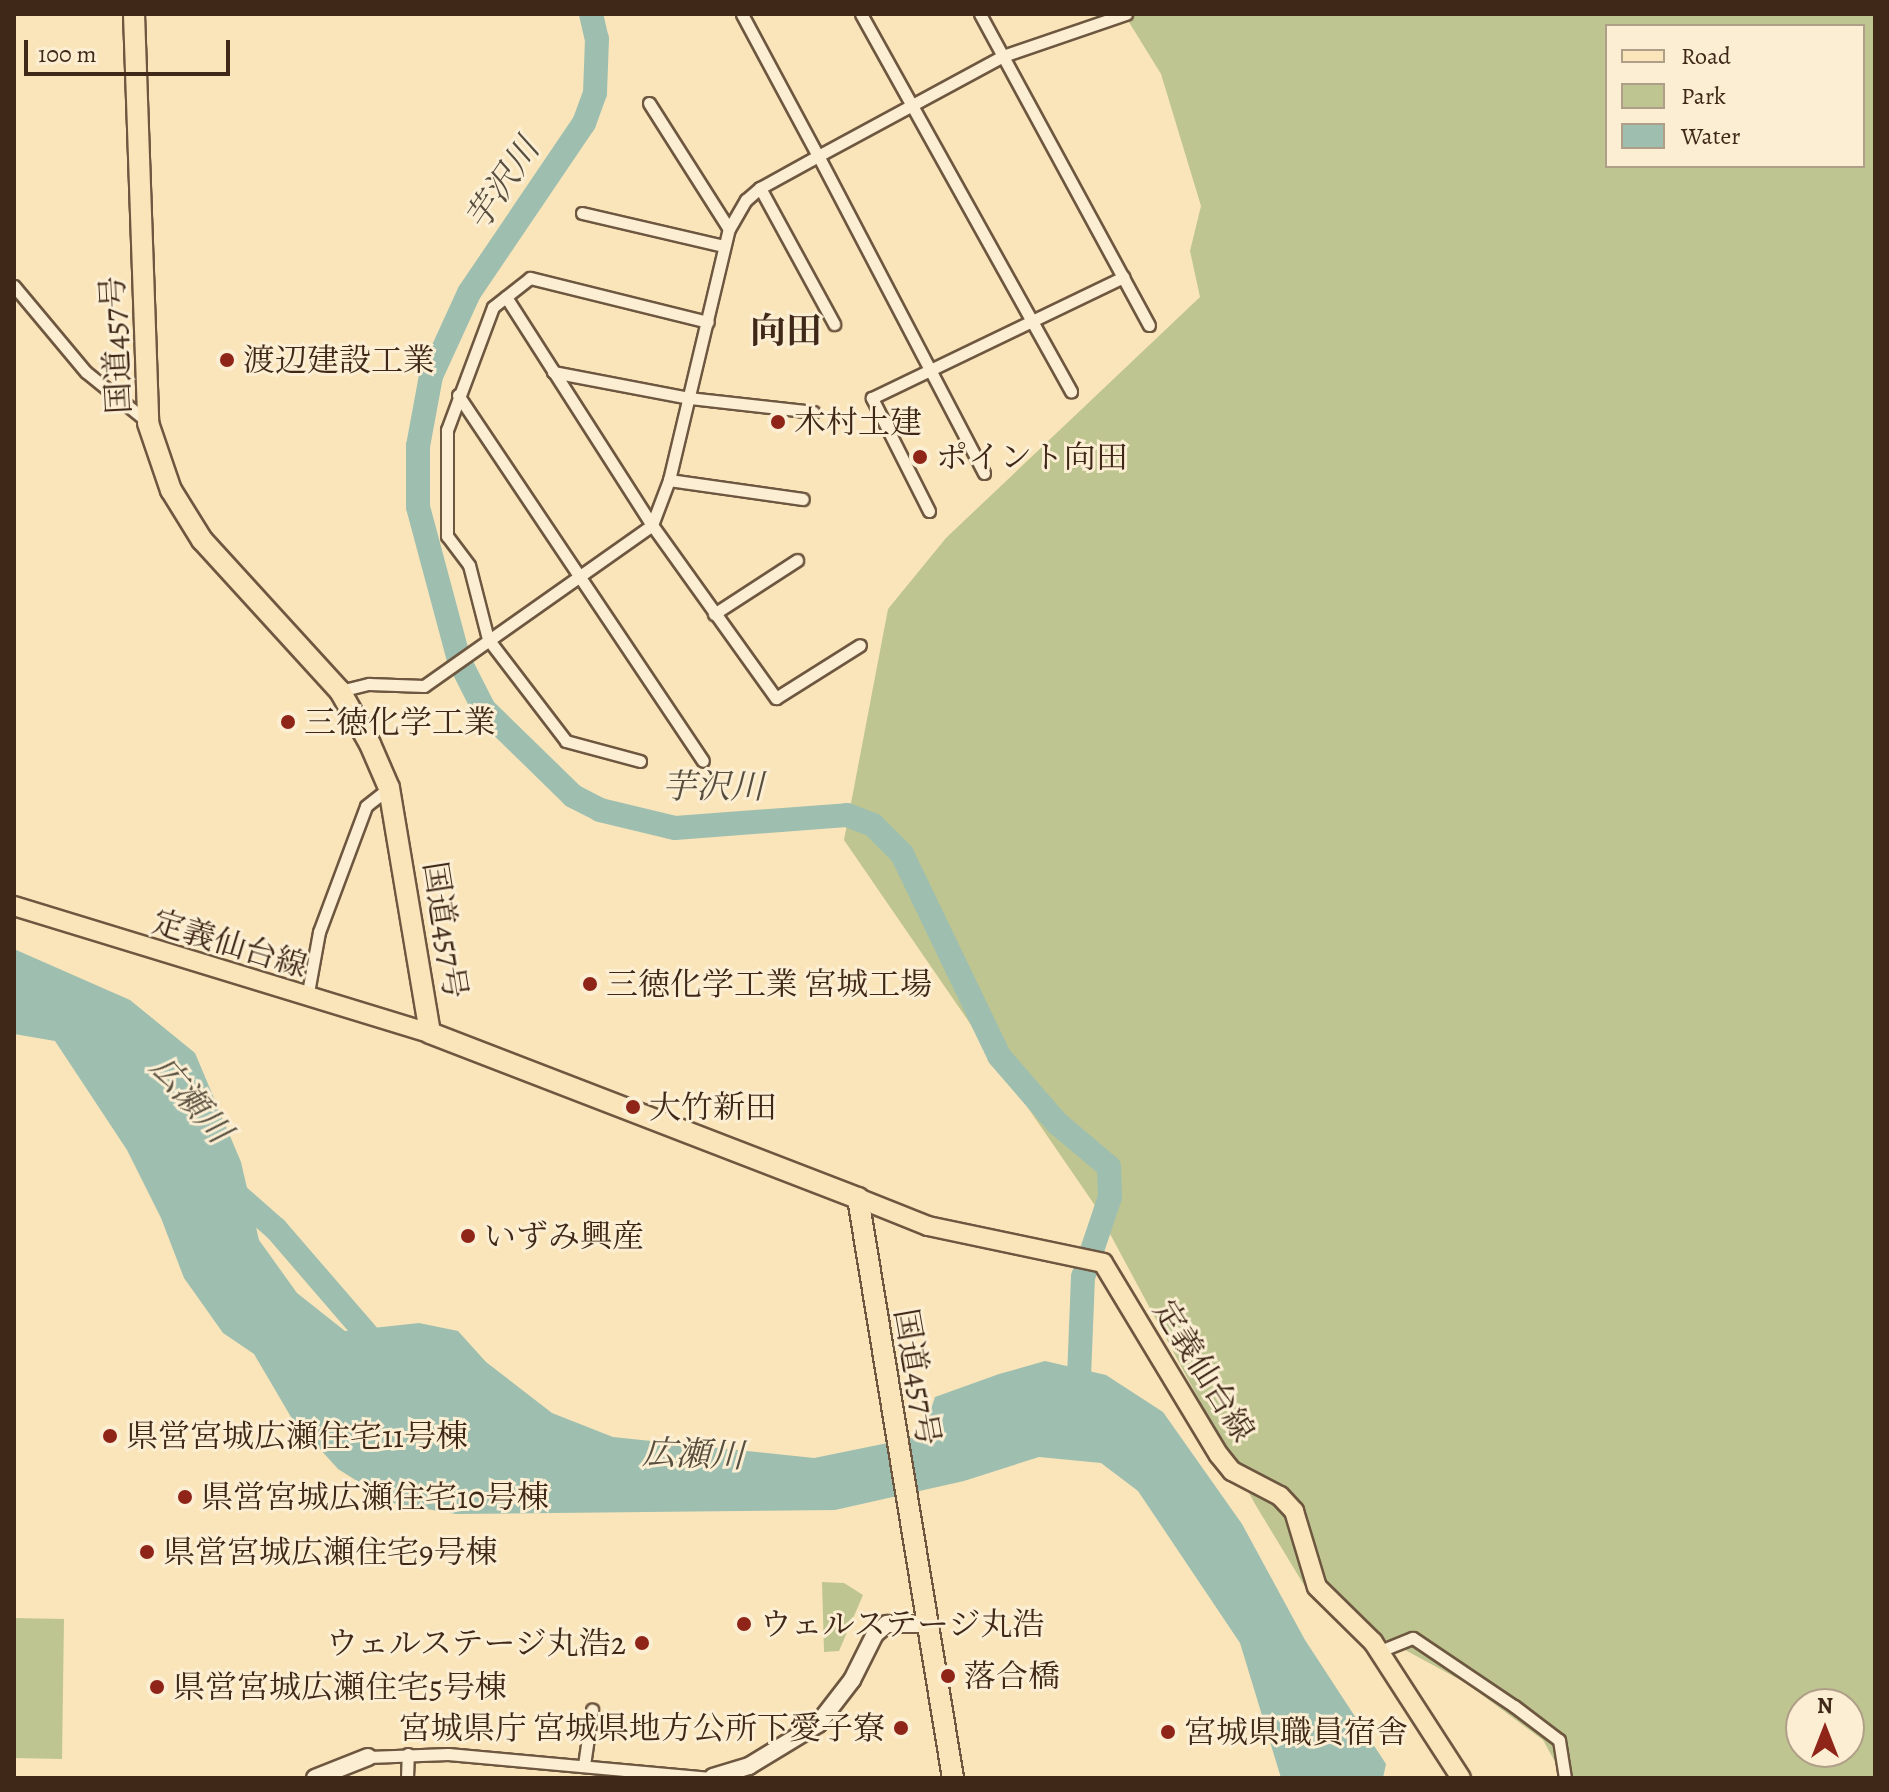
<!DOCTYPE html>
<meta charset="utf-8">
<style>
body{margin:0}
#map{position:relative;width:1889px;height:1792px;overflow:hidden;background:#fae5ba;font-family:Alegreya,"Noto Serif JP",serif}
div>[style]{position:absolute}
.green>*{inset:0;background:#bec590}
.water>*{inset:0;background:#9ebfb0}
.river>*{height:24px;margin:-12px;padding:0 12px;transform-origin:12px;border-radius:12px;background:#9ebfb0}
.roads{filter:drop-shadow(2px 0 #6e5740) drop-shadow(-2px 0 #6e5740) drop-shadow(0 2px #6e5740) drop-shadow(0 -2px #6e5740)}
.street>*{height:11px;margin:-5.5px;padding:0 5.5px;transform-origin:5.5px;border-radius:5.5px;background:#fceed2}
.secondary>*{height:16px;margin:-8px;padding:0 8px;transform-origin:8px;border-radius:8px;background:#fceed2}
.primary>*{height:18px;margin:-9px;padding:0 9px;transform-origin:9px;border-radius:9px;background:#fae5ba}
.highway>*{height:20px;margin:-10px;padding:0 10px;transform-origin:10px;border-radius:10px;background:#fae5ba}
.dots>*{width:22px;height:22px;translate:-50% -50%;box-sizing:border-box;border:4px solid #fceed2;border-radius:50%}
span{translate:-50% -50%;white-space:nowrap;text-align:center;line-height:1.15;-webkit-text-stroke:6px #fceed2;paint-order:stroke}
.street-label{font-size:32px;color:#3f2818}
.poi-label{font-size:32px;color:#3f2818}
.left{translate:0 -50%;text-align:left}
.right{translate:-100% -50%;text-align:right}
.water-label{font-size:34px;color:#574e3e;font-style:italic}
.quarter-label{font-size:36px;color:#3f2818;font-weight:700}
.frame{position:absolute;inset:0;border:16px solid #3f2818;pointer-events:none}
.legend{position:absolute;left:1605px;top:24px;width:260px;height:144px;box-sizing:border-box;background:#fceed2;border:2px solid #b09f88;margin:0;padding:10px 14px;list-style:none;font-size:24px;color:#3f2818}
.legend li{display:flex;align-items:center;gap:16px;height:40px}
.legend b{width:40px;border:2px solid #b09f88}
.north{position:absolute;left:1785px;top:1688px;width:80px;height:80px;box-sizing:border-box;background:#fceed2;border:2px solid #b09f88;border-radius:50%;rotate:0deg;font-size:22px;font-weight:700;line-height:32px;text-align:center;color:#3f2818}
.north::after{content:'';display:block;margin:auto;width:28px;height:36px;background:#8f2418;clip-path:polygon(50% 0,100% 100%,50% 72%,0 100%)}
.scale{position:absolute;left:24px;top:40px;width:206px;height:36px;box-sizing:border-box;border:4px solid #3f2818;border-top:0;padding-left:10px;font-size:24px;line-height:28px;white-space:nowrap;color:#3f2818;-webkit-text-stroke:6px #fceed2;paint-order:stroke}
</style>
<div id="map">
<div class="green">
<i style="clip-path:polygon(evenodd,1124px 14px,1875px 14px,1875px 1778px,1564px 1778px,1543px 1740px,1466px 1683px,1313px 1600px,1255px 1504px,1094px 1204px,844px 840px,888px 609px,946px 538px,1200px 297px,1190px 251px,1201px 206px,1161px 74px,1124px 14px,1607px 26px,1863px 26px,1863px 166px,1607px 166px,1607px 26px,1124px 14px,1801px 1704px,1849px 1704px,1849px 1752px,1801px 1752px,1801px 1704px)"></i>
<i style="clip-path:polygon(822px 1582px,844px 1583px,863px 1595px,839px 1651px,824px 1652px)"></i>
<i style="clip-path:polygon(14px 1618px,64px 1619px,62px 1759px,14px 1758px)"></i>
</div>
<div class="water">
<i style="clip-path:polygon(14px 949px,130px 1000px,195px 1053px,241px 1162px,259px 1240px,297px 1293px,345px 1331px,419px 1323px,458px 1331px,486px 1362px,552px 1413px,613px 1437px,814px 1458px,922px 1436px,935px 1397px,999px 1374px,1045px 1361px,1106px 1375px,1163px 1412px,1242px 1524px,1305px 1640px,1386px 1764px,1383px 1778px,1281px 1778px,1240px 1643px,1138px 1491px,1101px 1463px,1039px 1457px,964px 1481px,835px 1510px,456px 1514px,392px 1503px,338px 1469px,291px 1417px,254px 1354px,223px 1333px,184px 1278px,161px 1218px,127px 1150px,55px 1041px,14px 1034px)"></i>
</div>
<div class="river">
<i style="left:591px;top:14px;width:26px;rotate:77deg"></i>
<i style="left:597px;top:39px;width:54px;rotate:92.1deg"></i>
<i style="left:595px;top:93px;width:32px;rotate:110deg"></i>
<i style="left:584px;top:123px;width:205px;rotate:124.1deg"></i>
<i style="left:469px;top:293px;width:91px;rotate:114.6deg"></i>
<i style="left:431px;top:376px;width:71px;rotate:100.5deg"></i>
<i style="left:418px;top:446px;width:61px;rotate:90deg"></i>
<i style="left:418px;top:507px;width:158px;rotate:75deg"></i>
<i style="left:459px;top:660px;width:55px;rotate:63deg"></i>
<i style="left:484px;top:709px;width:124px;rotate:44.3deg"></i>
<i style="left:573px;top:796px;width:30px;rotate:27deg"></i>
<i style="left:600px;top:810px;width:77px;rotate:13.5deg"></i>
<i style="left:675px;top:828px;width:172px;rotate:-4.3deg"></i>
<i style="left:847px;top:815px;width:28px;rotate:21deg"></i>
<i style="left:873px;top:825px;width:41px;rotate:45deg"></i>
<i style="left:902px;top:854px;width:224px;rotate:64.3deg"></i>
<i style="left:999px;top:1056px;width:89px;rotate:49.1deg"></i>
<i style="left:1057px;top:1123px;width:68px;rotate:40.2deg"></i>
<i style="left:1109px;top:1167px;width:30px;rotate:88deg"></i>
<i style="left:1110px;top:1197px;width:84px;rotate:108.6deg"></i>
<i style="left:1083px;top:1277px;width:123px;rotate:92.3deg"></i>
<i style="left:228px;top:1187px;width:64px;rotate:41.2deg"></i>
<i style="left:276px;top:1229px;width:164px;rotate:49.2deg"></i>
</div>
<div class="roads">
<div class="street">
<i style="left:861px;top:14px;width:432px;rotate:60.9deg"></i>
<i style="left:980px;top:14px;width:354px;rotate:61.5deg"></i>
<i style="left:649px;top:103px;width:149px;rotate:57.6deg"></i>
<i style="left:760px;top:188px;width:155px;rotate:61.4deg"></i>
<i style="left:582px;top:213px;width:146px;rotate:13.1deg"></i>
<i style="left:14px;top:286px;width:112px;rotate:50.1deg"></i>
<i style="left:86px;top:372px;width:80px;rotate:38.9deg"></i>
<i style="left:506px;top:297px;width:271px;rotate:57.4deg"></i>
<i style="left:652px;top:525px;width:213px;rotate:54.4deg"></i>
<i style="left:776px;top:698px;width:99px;rotate:-32.2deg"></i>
<i style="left:553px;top:372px;width:138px;rotate:10.8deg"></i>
<i style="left:689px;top:398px;width:125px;rotate:6.4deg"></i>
<i style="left:458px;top:395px;width:440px;rotate:56.2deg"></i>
<i style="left:984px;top:473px;width:358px;rotate:-117.6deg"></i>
<i style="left:818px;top:156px;width:210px;rotate:-28.4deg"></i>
<i style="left:1003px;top:56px;width:130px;rotate:-18.9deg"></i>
<i style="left:669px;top:480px;width:135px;rotate:8.1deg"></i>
<i style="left:929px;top:511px;width:127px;rotate:-116.8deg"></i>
<i style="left:872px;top:398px;width:279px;rotate:-25.7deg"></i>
<i style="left:714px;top:614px;width:99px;rotate:-33deg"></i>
<i style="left:340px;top:691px;width:30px;rotate:-14deg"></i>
<i style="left:369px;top:684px;width:55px;rotate:2.1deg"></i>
<i style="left:424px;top:686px;width:279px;rotate:-35.2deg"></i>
<i style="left:652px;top:525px;width:48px;rotate:-69.3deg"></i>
<i style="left:669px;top:480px;width:258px;rotate:-76.6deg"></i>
<i style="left:729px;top:229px;width:34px;rotate:-60deg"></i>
<i style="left:746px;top:200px;width:18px;rotate:-41deg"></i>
<i style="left:760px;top:188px;width:66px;rotate:-28.9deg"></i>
<i style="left:818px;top:156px;width:161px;rotate:-118.2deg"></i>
<i style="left:640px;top:761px;width:77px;rotate:-164.9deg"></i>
<i style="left:566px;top:741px;width:128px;rotate:-127.4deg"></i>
<i style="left:488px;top:639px;width:76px;rotate:-104.4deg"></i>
<i style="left:469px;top:565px;width:36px;rotate:-127deg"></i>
<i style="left:447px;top:536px;width:106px;rotate:-90deg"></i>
<i style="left:447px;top:430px;width:131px;rotate:-69.5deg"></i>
<i style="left:493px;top:307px;width:47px;rotate:-38.1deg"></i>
<i style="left:530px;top:278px;width:183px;rotate:13.9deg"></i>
<i style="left:307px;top:998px;width:67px;rotate:-79.7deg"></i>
<i style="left:319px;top:932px;width:134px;rotate:-69.5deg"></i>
<i style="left:366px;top:806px;width:29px;rotate:-38deg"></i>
<i style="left:1380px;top:1651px;width:35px;rotate:-22deg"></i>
<i style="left:1413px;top:1638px;width:122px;rotate:34deg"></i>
<i style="left:1514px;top:1706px;width:56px;rotate:37.1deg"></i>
<i style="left:1559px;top:1740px;width:38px;rotate:81deg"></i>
<i style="left:368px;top:1757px;width:80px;rotate:-2.1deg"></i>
<i style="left:448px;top:1754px;width:266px;rotate:5.2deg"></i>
<i style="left:584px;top:1765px;width:56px;rotate:-81.7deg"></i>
<i style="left:407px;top:1778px;width:24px;rotate:-88deg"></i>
</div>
<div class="secondary">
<i style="left:713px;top:1777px;width:38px;rotate:-17deg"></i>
<i style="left:749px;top:1766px;width:81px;rotate:-31.3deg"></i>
<i style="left:818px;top:1724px;width:56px;rotate:-52.3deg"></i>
<i style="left:852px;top:1680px;width:51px;rotate:-63.4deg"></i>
<i style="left:875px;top:1634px;width:16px;rotate:-40deg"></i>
<i style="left:887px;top:1624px;width:40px"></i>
<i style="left:315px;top:1778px;width:57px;rotate:-21.6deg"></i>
</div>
<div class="primary">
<i style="left:14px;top:906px;width:435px;rotate:17deg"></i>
<i style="left:858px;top:1198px;width:75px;rotate:21.8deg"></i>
<i style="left:928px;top:1226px;width:179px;rotate:11.9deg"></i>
<i style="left:1103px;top:1263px;width:224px;rotate:58.9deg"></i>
<i style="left:1219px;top:1455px;width:21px;rotate:51deg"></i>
<i style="left:1232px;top:1471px;width:54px;rotate:27.5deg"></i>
<i style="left:1280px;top:1496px;width:21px;rotate:47deg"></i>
<i style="left:1294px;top:1511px;width:79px;rotate:73.2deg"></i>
<i style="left:1317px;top:1587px;width:78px;rotate:44.5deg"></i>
<i style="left:1373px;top:1642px;width:162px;rotate:57.1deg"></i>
</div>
<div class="highway">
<i style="left:134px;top:14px;width:409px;rotate:88deg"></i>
<i style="left:148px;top:423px;width:71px;rotate:71.1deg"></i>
<i style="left:171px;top:490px;width:59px;rotate:58.2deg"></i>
<i style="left:202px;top:540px;width:205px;rotate:47.6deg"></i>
<i style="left:340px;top:691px;width:61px;rotate:60.5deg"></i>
<i style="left:370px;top:744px;width:48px;rotate:66.6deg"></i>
<i style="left:389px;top:788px;width:248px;rotate:80.5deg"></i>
<i style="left:430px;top:1033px;width:459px;rotate:21.1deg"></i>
<i style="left:858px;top:1198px;width:588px;rotate:80.7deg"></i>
</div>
</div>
<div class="dots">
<i style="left:227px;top:360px;background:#8f2418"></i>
<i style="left:778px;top:422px;background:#8f2418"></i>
<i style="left:920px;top:457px;background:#8f2418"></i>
<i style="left:288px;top:722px;background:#8f2418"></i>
<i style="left:590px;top:984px;background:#8f2418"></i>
<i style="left:633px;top:1107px;background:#8f2418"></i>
<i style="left:468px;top:1236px;background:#8f2418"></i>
<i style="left:110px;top:1436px;background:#8f2418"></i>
<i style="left:185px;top:1497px;background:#8f2418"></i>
<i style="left:147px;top:1552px;background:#8f2418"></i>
<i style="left:744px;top:1624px;background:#8f2418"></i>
<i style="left:642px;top:1643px;background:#8f2418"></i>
<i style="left:948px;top:1676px;background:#8f2418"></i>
<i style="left:157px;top:1687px;background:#8f2418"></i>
<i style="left:901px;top:1728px;background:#8f2418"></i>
<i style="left:1168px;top:1732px;background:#8f2418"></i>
</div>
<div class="street-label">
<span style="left:116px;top:345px;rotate:-93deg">国道457号</span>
<span style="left:445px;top:930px;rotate:81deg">国道457号</span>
<span style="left:230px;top:944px;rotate:17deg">定義仙台線</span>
<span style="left:1204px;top:1371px;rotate:58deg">定義仙台線</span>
<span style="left:917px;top:1377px;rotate:80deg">国道457号</span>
</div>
<div class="poi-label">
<span class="left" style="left:243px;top:360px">渡辺建設工業</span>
<span class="left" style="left:794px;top:422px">木村土建</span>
<span class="left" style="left:936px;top:457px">ポイント向田</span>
<span class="left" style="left:304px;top:722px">三徳化学工業</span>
<span class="left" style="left:606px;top:984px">三徳化学工業 宮城工場</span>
<span class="left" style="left:649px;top:1107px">大竹新田</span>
<span class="left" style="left:484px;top:1236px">いずみ興産</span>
<span class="left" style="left:126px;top:1436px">県営宮城広瀬住宅11号棟</span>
<span class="left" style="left:201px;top:1497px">県営宮城広瀬住宅10号棟</span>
<span class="left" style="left:163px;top:1552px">県営宮城広瀬住宅9号棟</span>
<span class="left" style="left:760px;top:1624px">ウェルステージ丸浩</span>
<span class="right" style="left:626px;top:1643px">ウェルステージ丸浩2</span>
<span class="left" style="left:964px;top:1676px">落合橋</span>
<span class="left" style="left:173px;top:1687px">県営宮城広瀬住宅5号棟</span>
<span class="right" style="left:885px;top:1728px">宮城県庁 宮城県地方公所下愛子寮</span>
<span class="left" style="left:1184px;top:1732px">宮城県職員宿舎</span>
</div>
<div class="water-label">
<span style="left:502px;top:184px;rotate:-56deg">芋沢川</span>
<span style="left:713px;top:787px">芋沢川</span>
<span style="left:191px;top:1099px;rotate:49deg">広瀬川</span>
<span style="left:693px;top:1454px;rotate:2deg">広瀬川</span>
</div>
<div class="quarter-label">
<span style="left:786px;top:331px">向田</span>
</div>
<div class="frame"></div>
<ul class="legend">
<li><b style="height:10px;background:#fae5ba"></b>Road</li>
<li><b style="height:22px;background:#bec590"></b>Park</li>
<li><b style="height:22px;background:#9ebfb0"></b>Water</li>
</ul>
<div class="north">N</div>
<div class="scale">100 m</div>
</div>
